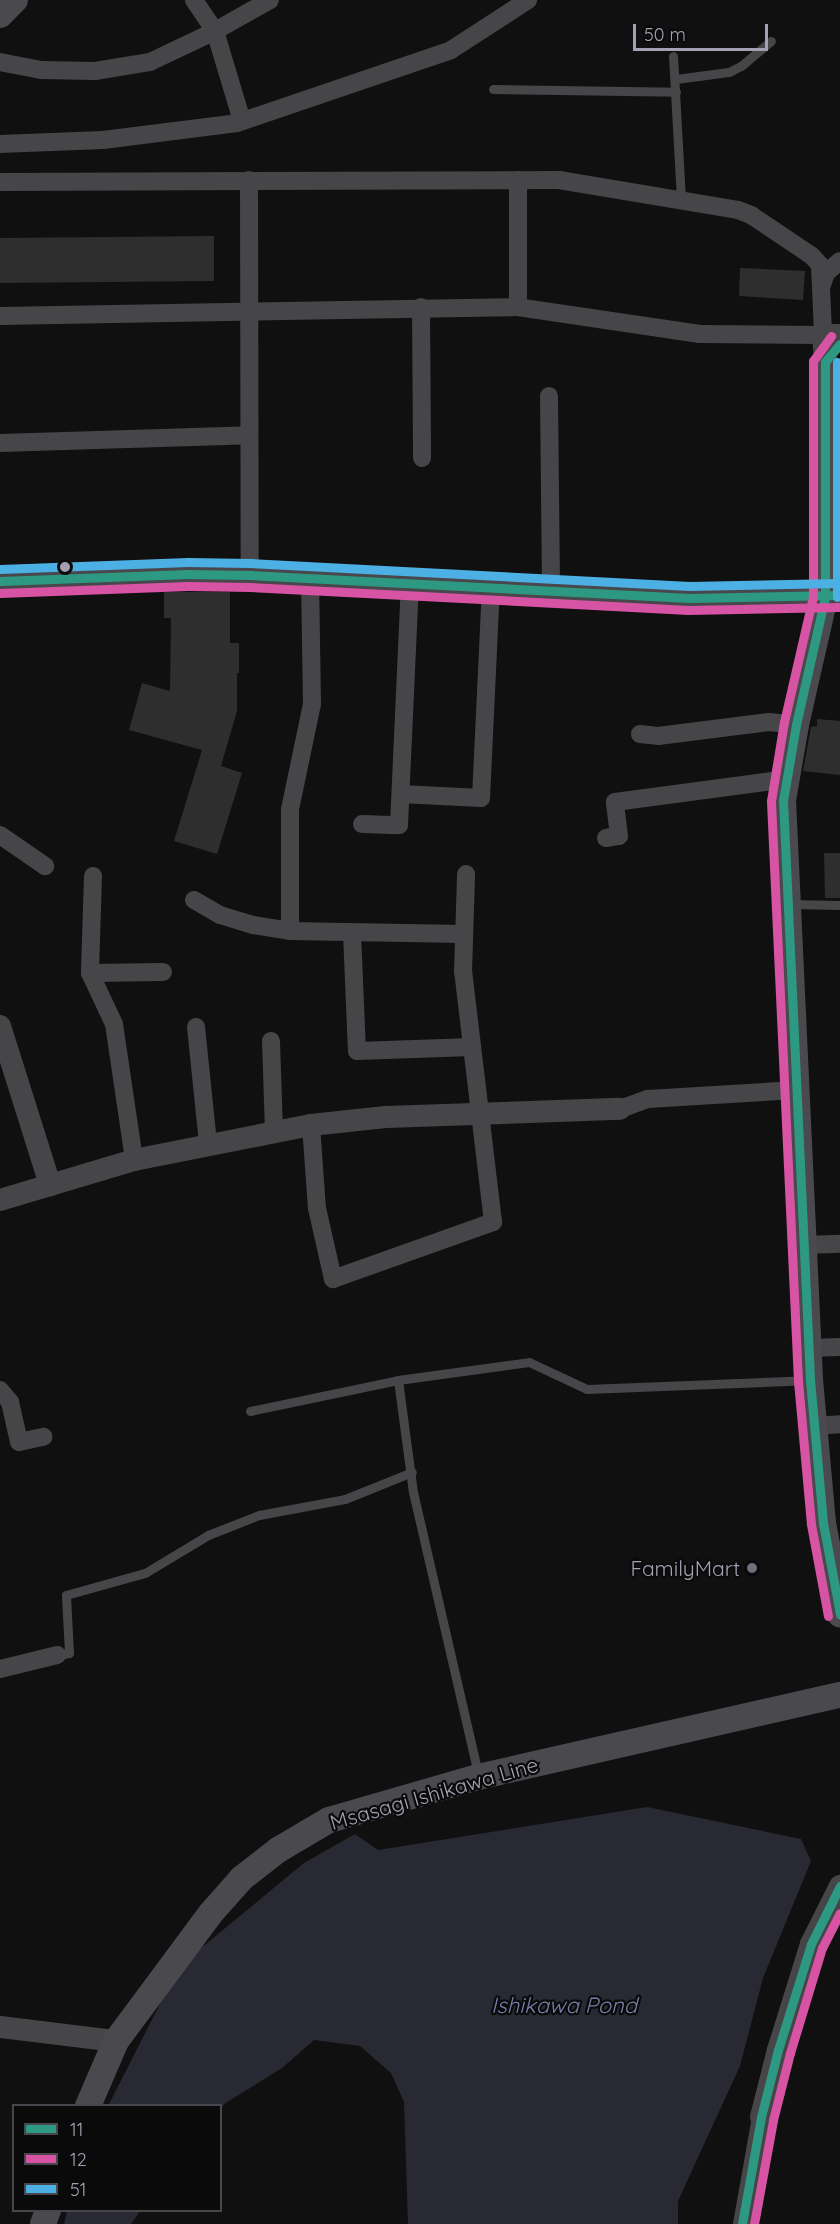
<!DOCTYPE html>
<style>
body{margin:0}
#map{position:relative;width:840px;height:2224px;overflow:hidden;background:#101010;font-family:Quicksand,sans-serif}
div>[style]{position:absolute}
.water>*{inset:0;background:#292933}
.building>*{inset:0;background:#2e2e2f}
.service>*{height:9px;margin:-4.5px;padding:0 4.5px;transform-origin:4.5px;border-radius:4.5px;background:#464649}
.minor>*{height:18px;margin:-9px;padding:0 9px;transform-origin:9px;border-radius:9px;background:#464649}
.tertiary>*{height:22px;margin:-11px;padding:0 11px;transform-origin:11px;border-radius:11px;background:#464649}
.secondary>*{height:26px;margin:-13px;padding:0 13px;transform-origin:13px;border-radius:13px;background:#4a494e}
.trunk>*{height:30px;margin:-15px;padding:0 15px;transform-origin:15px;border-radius:15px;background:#48484c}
.bus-1>*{height:9px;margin:-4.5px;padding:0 4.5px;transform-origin:4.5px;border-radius:4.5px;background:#2e9982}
.bus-2>*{height:9px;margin:-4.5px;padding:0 4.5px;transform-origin:4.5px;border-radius:4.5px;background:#d753a4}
.bus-3>*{height:9px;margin:-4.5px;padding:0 4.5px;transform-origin:4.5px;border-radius:4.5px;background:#4cb0e4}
.dots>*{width:16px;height:16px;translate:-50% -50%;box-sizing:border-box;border:3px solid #0b0a0b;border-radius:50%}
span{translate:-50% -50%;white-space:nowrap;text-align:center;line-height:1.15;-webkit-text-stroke:4.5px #0b0a0b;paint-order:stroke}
.poi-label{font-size:21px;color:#a2a1b1}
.right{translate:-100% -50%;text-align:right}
.street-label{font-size:21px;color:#a2a1b1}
.water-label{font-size:22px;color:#787fab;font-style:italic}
.legend{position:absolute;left:12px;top:2104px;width:210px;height:108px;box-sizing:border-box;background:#0b0a0b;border:2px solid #47464d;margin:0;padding:8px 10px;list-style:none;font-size:18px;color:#a2a1b1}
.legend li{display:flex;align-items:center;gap:12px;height:30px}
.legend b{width:30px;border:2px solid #47464d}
.scale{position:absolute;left:633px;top:24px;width:135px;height:27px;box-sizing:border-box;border:3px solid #a2a1b1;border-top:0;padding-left:8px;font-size:18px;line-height:21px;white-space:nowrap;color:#a2a1b1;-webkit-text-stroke:4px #0b0a0b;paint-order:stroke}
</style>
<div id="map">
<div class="water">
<i style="clip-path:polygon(647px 1807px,801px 1839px,811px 1861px,763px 1978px,740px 2066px,678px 2201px,678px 2224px,408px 2224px,404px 2102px,391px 2073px,360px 2046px,314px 2040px,282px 2068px,224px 2104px,221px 2109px,220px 2106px,108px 2106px,163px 1998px,195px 1953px,304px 1863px,355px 1834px,378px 1850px)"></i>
<i style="clip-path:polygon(67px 2211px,67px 2210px,140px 2211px,131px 2224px,64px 2224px)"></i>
</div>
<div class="building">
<i style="clip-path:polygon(214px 236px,214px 281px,0 283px,0 238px)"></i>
<i style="clip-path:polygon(740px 268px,805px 271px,803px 300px,739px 296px)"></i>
<i style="clip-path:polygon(164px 592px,230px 592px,230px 643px,239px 643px,239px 673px,237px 673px,237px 711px,221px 766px,242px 773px,217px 854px,174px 841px,202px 750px,129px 730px,142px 683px,170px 691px,171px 618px,164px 618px)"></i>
<i style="clip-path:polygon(817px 719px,840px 721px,840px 775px,803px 771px,811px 727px,817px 726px)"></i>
<i style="clip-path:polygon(824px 853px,840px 853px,840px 898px,825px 898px)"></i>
</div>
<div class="service">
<i style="left:673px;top:56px;width:145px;rotate:86.8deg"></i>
<i style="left:676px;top:79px;width:53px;rotate:-7.5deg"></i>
<i style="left:729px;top:72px;width:13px;rotate:-27deg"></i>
<i style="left:741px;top:66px;width:39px;rotate:-40deg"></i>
<i style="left:493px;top:89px;width:183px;rotate:0.9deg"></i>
<i style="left:790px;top:904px;width:50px;rotate:1.1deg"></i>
<i style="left:398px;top:1380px;width:113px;rotate:82.4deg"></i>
<i style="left:413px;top:1492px;width:289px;rotate:77deg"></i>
<i style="left:250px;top:1411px;width:151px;rotate:-11.8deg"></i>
<i style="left:398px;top:1380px;width:132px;rotate:-7.8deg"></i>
<i style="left:529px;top:1362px;width:64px;rotate:25deg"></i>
<i style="left:587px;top:1389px;width:220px;rotate:-2.3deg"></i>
<i style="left:57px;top:1655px;width:12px;rotate:-9deg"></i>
<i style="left:69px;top:1653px;width:58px;rotate:-93deg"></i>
<i style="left:66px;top:1595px;width:82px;rotate:-15.6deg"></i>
<i style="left:145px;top:1573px;width:74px;rotate:-31.1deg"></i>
<i style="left:208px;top:1535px;width:55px;rotate:-21.4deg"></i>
<i style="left:259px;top:1515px;width:87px;rotate:-10.5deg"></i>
<i style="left:345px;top:1499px;width:72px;rotate:-21.9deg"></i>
</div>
<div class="minor">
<i style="left:194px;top:0;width:37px;rotate:56deg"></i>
<i style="left:215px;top:31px;width:94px;rotate:73.3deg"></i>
<i style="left:0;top:62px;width:42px;rotate:11deg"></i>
<i style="left:41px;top:70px;width:54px;rotate:1.1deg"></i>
<i style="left:95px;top:71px;width:56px;rotate:-9.3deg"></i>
<i style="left:150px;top:62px;width:72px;rotate:-25.5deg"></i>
<i style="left:215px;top:31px;width:63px;rotate:-29.4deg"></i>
<i style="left:0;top:144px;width:103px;rotate:-2.2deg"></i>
<i style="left:103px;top:140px;width:135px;rotate:-7.2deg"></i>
<i style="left:237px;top:123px;width:226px;rotate:-18.8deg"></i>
<i style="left:451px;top:50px;width:92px;rotate:-33deg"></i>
<i style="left:249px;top:180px;width:395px;rotate:89.9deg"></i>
<i style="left:0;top:182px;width:559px;rotate:-0.2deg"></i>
<i style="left:559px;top:180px;width:181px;rotate:9.5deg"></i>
<i style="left:738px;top:210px;width:14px;rotate:21deg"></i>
<i style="left:751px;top:215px;width:73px;rotate:33.9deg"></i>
<i style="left:812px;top:256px;width:12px;rotate:48deg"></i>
<i style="left:820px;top:265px;width:70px;rotate:87.5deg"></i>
<i style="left:823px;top:335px;width:123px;rotate:-179.5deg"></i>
<i style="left:700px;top:334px;width:184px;rotate:-171.6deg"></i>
<i style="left:518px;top:307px;width:518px;rotate:179deg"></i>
<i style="left:822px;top:285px;width:13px;rotate:-72deg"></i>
<i style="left:826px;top:273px;width:18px;rotate:-41deg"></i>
<i style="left:421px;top:307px;width:151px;rotate:89.6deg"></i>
<i style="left:518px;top:307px;width:127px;rotate:-90deg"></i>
<i style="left:549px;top:396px;width:196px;rotate:89.4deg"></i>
<i style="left:0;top:443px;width:249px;rotate:-1.8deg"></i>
<i style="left:310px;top:577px;width:127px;rotate:89.1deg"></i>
<i style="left:312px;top:704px;width:107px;rotate:101.8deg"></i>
<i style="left:290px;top:809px;width:122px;rotate:90deg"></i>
<i style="left:290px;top:931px;width:173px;rotate:1deg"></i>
<i style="left:640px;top:734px;width:18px;rotate:6deg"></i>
<i style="left:658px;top:736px;width:112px;rotate:-7.2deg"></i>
<i style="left:769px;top:722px;width:27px;rotate:6deg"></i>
<i style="left:401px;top:794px;width:80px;rotate:2.9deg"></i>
<i style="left:481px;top:798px;width:210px;rotate:-87.3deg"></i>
<i style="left:362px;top:824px;width:37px;rotate:2deg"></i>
<i style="left:399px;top:825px;width:243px;rotate:-87.4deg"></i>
<i style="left:0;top:835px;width:55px;rotate:34.6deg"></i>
<i style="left:606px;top:838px;width:13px;rotate:-9deg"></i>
<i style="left:619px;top:836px;width:34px;rotate:-97deg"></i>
<i style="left:615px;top:802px;width:174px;rotate:-7.6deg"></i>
<i style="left:93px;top:876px;width:97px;rotate:91.8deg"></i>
<i style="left:90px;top:973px;width:56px;rotate:64.8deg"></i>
<i style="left:114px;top:1024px;width:137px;rotate:81.6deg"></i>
<i style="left:194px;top:900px;width:30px;rotate:30deg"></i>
<i style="left:220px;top:915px;width:34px;rotate:17deg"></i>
<i style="left:253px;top:925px;width:37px;rotate:9deg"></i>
<i style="left:352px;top:933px;width:118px;rotate:87.6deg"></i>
<i style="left:357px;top:1051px;width:115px;rotate:-2deg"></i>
<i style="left:90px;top:973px;width:73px;rotate:-0.8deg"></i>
<i style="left:196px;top:1027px;width:118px;rotate:84.1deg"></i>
<i style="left:271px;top:1041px;width:89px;rotate:88.1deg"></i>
<i style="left:620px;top:1109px;width:30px;rotate:-20deg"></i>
<i style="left:648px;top:1099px;width:148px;rotate:-3.5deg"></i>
<i style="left:311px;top:1125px;width:83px;rotate:85.9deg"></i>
<i style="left:317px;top:1208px;width:73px;rotate:77.3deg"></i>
<i style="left:333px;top:1279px;width:170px;rotate:-19.6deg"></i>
<i style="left:493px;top:1222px;width:252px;rotate:-96.8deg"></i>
<i style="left:463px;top:972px;width:98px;rotate:-88.2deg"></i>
<i style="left:804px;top:1245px;width:36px;rotate:-2deg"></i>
<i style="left:809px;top:1348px;width:31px;rotate:-2deg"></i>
<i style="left:0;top:1390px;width:16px;rotate:50deg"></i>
<i style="left:10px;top:1402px;width:41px;rotate:77.3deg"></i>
<i style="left:19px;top:1442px;width:25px;rotate:-12deg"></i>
<i style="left:813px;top:1426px;width:27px;rotate:-4deg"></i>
<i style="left:0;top:1669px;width:59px;rotate:-13.8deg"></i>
<i style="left:742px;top:2224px;width:109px;rotate:-79.9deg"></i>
</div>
<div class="tertiary">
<i style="left:825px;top:362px;width:27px;rotate:-94deg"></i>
<i style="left:823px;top:335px;width:17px"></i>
<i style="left:0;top:1026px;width:167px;rotate:72.5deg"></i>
<i style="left:0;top:1200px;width:140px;rotate:-16.6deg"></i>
<i style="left:134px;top:1160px;width:180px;rotate:-11.2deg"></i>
<i style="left:311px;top:1125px;width:75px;rotate:-6.1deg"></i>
<i style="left:386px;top:1117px;width:234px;rotate:-2deg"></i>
<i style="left:0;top:2027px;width:117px;rotate:6.9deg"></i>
<i style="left:761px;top:2117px;width:69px;rotate:-75.8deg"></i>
<i style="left:778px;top:2050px;width:111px;rotate:-72.7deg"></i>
<i style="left:811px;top:1944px;width:65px;rotate:-63.4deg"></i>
</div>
<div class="secondary">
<i style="left:0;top:15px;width:21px;rotate:-45deg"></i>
<i style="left:825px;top:362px;width:235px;rotate:90deg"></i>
<i style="left:825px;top:597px;width:131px;rotate:102.8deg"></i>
<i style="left:796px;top:725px;width:76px;rotate:99.8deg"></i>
<i style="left:783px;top:800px;width:581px;rotate:87.33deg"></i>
<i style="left:810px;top:1380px;width:144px;rotate:84.8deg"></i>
<i style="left:823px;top:1523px;width:93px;rotate:79.4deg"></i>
<i style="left:88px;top:2106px;width:71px;rotate:-66.7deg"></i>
<i style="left:116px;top:2041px;width:159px;rotate:-53.4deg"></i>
<i style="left:211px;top:1913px;width:47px;rotate:-48.5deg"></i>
<i style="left:242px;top:1878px;width:46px;rotate:-37.9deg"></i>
<i style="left:278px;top:1850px;width:59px;rotate:-30.5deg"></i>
<i style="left:329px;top:1820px;width:155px;rotate:-16.1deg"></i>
<i style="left:478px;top:1777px;width:371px;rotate:-12.8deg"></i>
<i style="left:43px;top:2224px;width:15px;rotate:-70deg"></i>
</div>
<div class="trunk">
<i style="left:0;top:581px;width:188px;rotate:-2.1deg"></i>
<i style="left:188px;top:574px;width:62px;rotate:0.9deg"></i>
<i style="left:250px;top:575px;width:440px;rotate:3deg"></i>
<i style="left:689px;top:598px;width:151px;rotate:-1.1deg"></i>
</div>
<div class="bus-1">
<i style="left:840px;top:344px;width:23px;rotate:130deg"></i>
<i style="left:825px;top:362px;width:235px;rotate:90deg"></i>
<i style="left:825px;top:597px;width:131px;rotate:102.8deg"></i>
<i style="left:796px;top:725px;width:76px;rotate:99.8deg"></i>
<i style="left:783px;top:800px;width:581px;rotate:87.33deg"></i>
<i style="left:810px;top:1380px;width:144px;rotate:84.8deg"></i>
<i style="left:823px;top:1523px;width:93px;rotate:79.4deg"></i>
<i style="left:0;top:581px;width:188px;rotate:-2.1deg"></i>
<i style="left:188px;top:574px;width:62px;rotate:0.9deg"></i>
<i style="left:250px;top:575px;width:440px;rotate:3deg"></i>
<i style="left:689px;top:598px;width:151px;rotate:-1.1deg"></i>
<i style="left:742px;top:2224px;width:109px;rotate:-79.9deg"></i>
<i style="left:761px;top:2117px;width:69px;rotate:-75.8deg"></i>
<i style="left:778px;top:2050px;width:111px;rotate:-72.7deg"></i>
<i style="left:811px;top:1944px;width:65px;rotate:-63.4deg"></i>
</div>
<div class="bus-2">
<i style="left:0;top:593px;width:188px;rotate:-2.1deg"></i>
<i style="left:188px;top:586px;width:62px;rotate:0.9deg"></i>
<i style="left:250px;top:587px;width:439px;rotate:3deg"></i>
<i style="left:688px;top:610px;width:152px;rotate:-1.1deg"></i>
<i style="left:828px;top:1616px;width:94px;rotate:-100.5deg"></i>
<i style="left:811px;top:1524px;width:144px;rotate:-95.2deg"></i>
<i style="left:798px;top:1381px;width:581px;rotate:-92.67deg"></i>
<i style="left:771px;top:801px;width:80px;rotate:-80.7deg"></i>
<i style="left:784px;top:722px;width:129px;rotate:-77deg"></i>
<i style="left:813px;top:596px;width:235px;rotate:-90deg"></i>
<i style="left:813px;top:361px;width:31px;rotate:-54deg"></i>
<i style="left:754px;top:2224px;width:106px;rotate:-79.6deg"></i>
<i style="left:773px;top:2120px;width:69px;rotate:-75.8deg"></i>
<i style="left:790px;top:2053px;width:110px;rotate:-73.1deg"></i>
<i style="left:822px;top:1948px;width:39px;rotate:-63deg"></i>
</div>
<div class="bus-3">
<i style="left:837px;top:362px;width:235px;rotate:90deg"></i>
<i style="left:0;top:569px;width:188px;rotate:-2.1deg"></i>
<i style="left:188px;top:562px;width:62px;rotate:0.9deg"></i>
<i style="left:250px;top:563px;width:440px;rotate:3deg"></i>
<i style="left:689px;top:586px;width:151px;rotate:-1.1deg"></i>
</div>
<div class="dots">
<i style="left:65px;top:567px;background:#a2a1b1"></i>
<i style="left:752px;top:1568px;background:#6f6e79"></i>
</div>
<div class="poi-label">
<span class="right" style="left:740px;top:1568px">FamilyMart</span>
</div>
<div class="street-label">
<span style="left:434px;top:1793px;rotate:-16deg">Msasagi Ishikawa Line</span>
</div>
<div class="water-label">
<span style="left:564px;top:2006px">Ishikawa Pond</span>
</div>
<ul class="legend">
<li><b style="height:8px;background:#2e9982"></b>11</li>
<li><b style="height:8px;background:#d753a4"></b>12</li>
<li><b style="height:8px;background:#4cb0e4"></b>51</li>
</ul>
<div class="scale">50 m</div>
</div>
